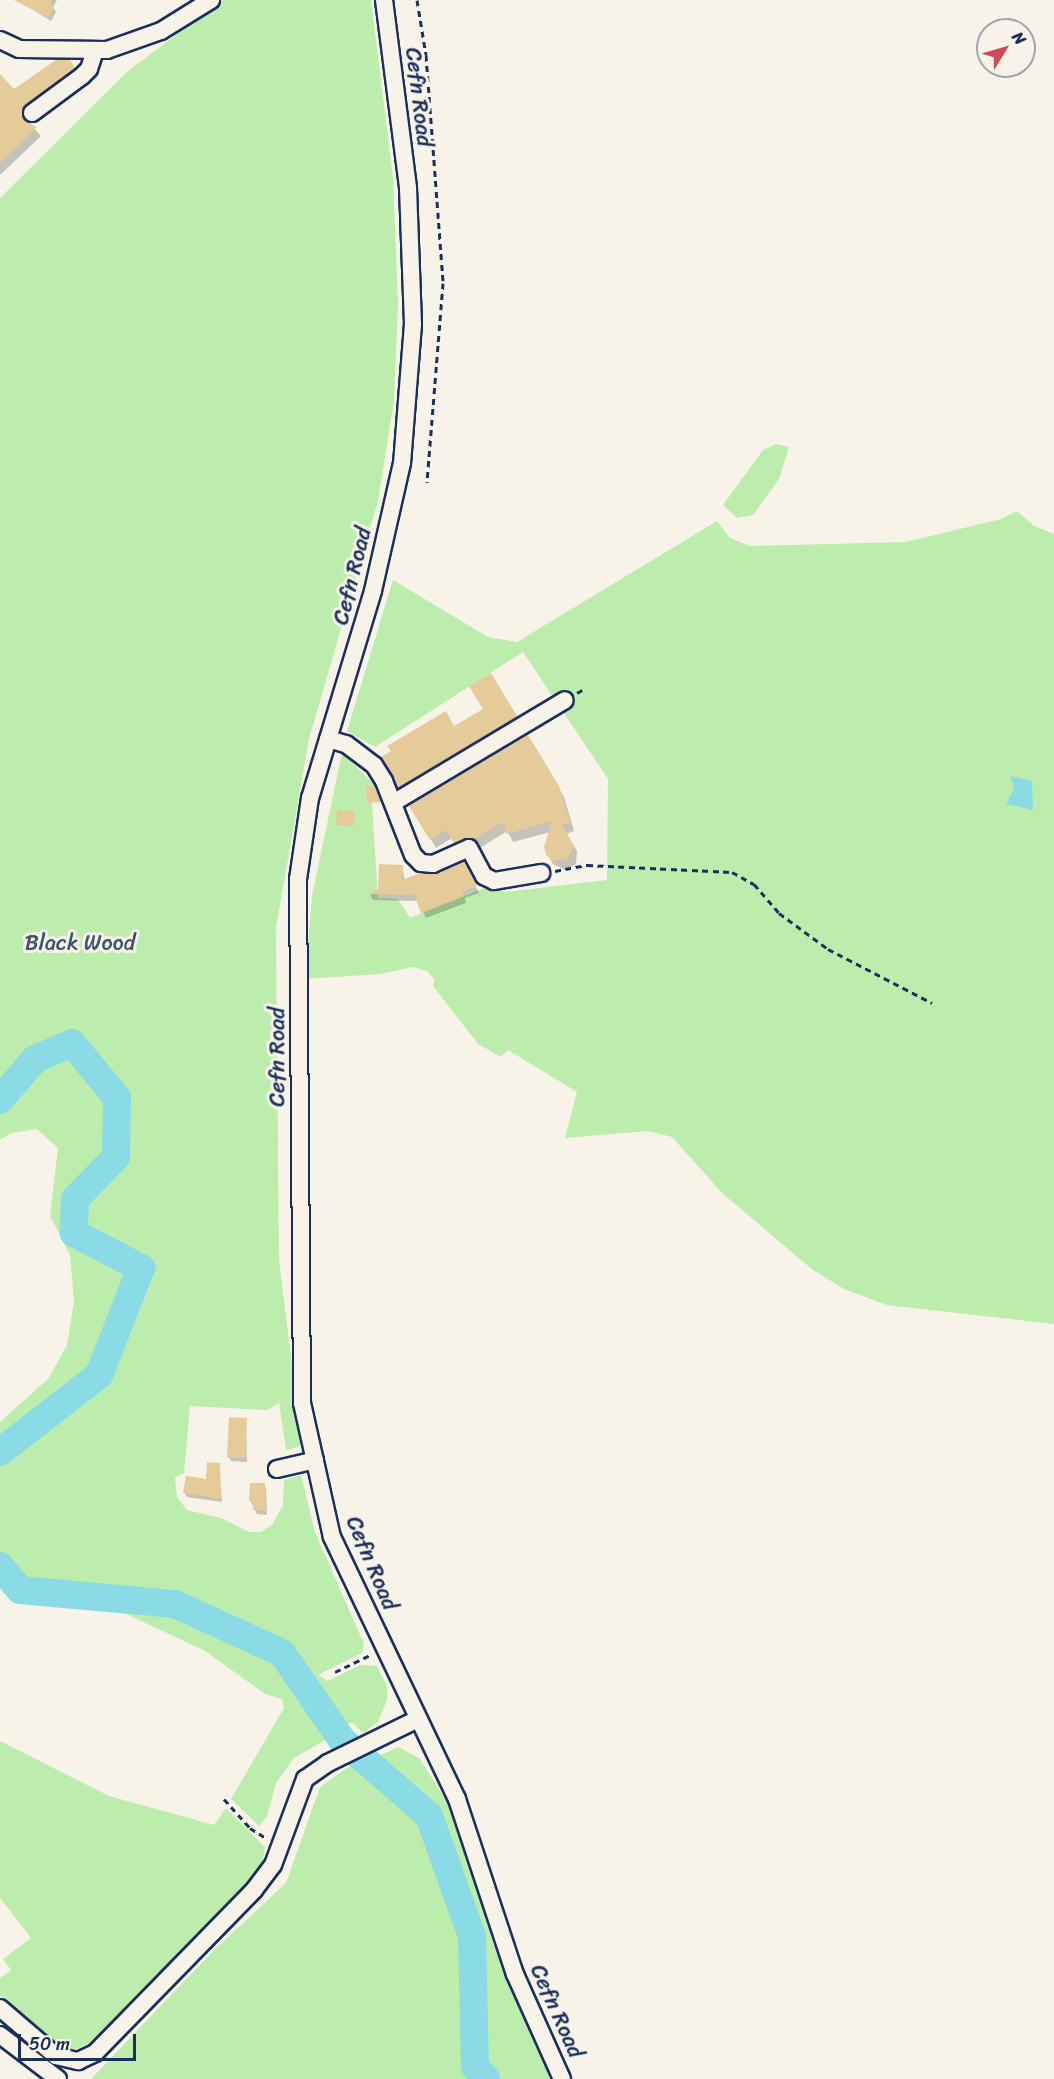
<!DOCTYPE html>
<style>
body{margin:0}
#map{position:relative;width:1054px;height:2079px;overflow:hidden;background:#f7f3e8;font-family:Sriracha,sans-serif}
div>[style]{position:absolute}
.green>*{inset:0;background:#bdedac}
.water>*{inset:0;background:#8adbe5}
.shadow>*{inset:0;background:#0003}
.river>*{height:28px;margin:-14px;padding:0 14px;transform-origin:14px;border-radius:14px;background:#8adbe5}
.building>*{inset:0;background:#e4cb99}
.path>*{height:3px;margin-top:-1.5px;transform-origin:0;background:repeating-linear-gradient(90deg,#1b2f5e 0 6px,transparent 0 10.5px)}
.roads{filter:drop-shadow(2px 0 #1b2f5e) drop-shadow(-2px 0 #1b2f5e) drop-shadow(0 2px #1b2f5e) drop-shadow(0 -2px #1b2f5e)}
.minor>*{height:16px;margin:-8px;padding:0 8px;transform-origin:8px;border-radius:8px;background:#f7f3e8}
span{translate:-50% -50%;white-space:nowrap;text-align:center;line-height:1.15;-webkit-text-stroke:6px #f7f3e8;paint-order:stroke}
.street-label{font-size:22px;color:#1b2f5e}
.park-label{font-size:22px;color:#3b556e}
.north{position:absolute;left:976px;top:18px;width:60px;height:60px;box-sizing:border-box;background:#f7f3e8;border:2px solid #9fa5b1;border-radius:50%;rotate:53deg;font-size:16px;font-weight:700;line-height:24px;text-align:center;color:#1b2f5e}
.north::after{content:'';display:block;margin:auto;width:21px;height:27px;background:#d1495b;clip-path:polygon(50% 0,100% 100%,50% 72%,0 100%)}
.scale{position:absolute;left:18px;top:2034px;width:118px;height:27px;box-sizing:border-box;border:3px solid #1b2f5e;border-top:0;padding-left:8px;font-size:18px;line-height:21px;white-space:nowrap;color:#1b2f5e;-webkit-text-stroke:4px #f7f3e8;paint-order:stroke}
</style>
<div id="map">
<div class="green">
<i style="clip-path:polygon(223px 0,371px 0,393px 177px,398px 303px,394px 401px,378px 501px,309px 739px,276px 928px,279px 1260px,302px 1446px,286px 1450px,279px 1403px,267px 1410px,190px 1406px,184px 1473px,175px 1478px,177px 1497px,187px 1510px,221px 1518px,249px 1532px,261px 1532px,272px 1525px,283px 1505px,284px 1480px,301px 1475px,315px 1532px,364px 1644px,362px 1653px,318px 1675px,328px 1681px,360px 1665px,377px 1666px,387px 1686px,387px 1700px,378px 1722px,363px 1733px,353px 1723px,336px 1724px,322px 1735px,327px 1739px,294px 1758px,276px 1783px,267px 1816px,259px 1826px,231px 1799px,284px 1708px,282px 1699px,265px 1694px,205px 1651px,103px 1603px,11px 1600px,0 1589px,0 1422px,49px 1378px,67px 1345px,74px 1301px,70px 1255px,50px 1216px,58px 1148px,37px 1129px,11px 1133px,0 1140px,0 198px,128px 71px)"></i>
<i style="clip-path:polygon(776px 444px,789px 447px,779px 479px,753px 515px,737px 518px,723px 505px,763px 450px)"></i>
<i style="clip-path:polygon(1017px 511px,1034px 526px,1054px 534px,1054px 1324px,887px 1305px,844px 1289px,813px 1270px,723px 1194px,672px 1137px,648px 1131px,565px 1138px,577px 1092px,508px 1050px,501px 1057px,478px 1044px,433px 986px,435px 980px,427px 971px,413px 967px,380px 974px,305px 979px,312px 896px,342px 753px,375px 785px,366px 786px,367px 803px,372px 803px,378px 898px,398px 899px,410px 918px,489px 886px,505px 892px,607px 880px,608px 779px,523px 652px,375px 747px,347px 731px,393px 580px,488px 637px,517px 642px,717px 521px,730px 538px,750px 546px,906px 542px,1001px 519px)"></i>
<i style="clip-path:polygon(0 1741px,109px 1796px,214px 1825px,226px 1808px,265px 1847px,262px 1863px,246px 1889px,124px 2013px,88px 2044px,73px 2050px,61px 2046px,0 1995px,0 1978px,11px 1970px,3px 1959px,31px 1938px,0 1898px)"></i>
<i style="clip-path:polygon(398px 1747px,419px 1758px,446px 1800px,472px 1865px,492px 1941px,551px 2079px,91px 2079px,214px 1950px,286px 1883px,320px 1787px,357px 1761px,365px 1768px,377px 1757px)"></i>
</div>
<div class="water">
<i style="clip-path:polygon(1010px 776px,1032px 781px,1033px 810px,1006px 804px,1014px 789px)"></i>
</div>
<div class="shadow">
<i style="clip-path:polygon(17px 0,57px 0,53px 7px,56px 12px,51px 21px)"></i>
<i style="clip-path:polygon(74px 68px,79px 77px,25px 119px,41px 136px,0 175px,0 76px,14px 91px)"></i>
<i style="clip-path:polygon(490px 675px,521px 726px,404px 796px,383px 758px,454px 728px,485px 710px)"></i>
<i style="clip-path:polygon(527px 737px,564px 797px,574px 831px,566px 834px,577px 851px,576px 864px,565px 870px,553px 864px,548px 855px,550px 832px,513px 842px,507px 831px,480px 848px,461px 851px,452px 838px,436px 848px,411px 806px)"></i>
<i style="clip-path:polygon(464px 863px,479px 893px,465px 898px,466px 903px,426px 918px,418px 901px,373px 900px,370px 895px,380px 890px,402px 866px,405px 881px,438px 875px)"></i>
<i style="clip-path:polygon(246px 1420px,247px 1462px,231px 1461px,229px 1457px)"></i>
<i style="clip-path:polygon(219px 1465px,222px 1502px,187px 1497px,185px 1493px,207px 1481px)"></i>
<i style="clip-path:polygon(264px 1485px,266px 1489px,267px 1515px,257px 1514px,250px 1500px)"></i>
</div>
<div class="river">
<i style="left:0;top:1100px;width:54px;rotate:-49.5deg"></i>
<i style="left:35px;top:1059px;width:40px;rotate:-23.4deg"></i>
<i style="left:72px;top:1043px;width:71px;rotate:50.7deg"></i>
<i style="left:117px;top:1098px;width:59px;rotate:91deg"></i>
<i style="left:116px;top:1157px;width:59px;rotate:134.3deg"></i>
<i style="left:75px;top:1199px;width:34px;rotate:92deg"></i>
<i style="left:74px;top:1233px;width:76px;rotate:27.6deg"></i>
<i style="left:141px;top:1268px;width:115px;rotate:111.4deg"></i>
<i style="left:99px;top:1375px;width:125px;rotate:142.1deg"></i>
<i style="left:0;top:1566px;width:31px;rotate:50deg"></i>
<i style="left:20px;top:1590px;width:156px;rotate:5.2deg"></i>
<i style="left:175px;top:1604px;width:118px;rotate:24.6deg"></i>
<i style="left:282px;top:1653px;width:106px;rotate:55.4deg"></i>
<i style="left:342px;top:1740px;width:116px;rotate:41.1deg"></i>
<i style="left:429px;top:1816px;width:127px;rotate:70.3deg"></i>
<i style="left:472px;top:1936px;width:130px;rotate:88.7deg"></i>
<i style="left:475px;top:2066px;width:17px;rotate:50deg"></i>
</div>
<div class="building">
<i style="clip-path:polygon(14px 0,52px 0,50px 4px,54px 7px,48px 18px)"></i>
<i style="clip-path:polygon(56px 60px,70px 60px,75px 68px,23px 108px,24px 120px,37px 127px,0 163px,0 74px,14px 89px)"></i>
<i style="clip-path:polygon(491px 673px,517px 716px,398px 788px,381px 757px,391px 751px,387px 746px,446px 711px,454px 726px,483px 709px,469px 686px)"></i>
<i style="clip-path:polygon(528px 735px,559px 786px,570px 823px,562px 825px,574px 846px,568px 859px,554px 861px,546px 855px,544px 846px,552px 821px,506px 834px,503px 822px,475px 839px,454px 843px,446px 830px,430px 840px,409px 806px)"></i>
<i style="clip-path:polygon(374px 785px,381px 802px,367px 803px,366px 786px)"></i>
<i style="clip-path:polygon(337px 810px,355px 811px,354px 826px,336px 825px)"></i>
<i style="clip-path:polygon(464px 862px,477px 886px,462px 892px,464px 896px,421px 913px,414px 895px,368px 894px,378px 889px,379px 864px,403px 865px,402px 880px,420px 873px,437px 874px)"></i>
<i style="clip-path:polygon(229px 1417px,247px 1418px,245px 1458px,227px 1458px)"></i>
<i style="clip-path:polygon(207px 1462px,220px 1463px,221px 1499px,183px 1493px,186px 1476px,206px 1479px)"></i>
<i style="clip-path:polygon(250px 1483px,265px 1483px,266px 1511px,253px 1510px,254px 1501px,249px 1501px)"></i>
</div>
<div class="path">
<i style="left:417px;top:0;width:56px;rotate:80.7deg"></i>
<i style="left:426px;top:55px;width:229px;rotate:85.7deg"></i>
<i style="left:443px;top:283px;width:200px;rotate:94.6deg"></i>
<i style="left:577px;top:693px;width:8px;rotate:-30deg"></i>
<i style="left:555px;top:871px;width:33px;rotate:-11deg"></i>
<i style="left:587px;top:865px;width:145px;rotate:2.8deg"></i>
<i style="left:732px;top:872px;width:25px;rotate:29deg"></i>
<i style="left:754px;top:884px;width:38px;rotate:49deg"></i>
<i style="left:779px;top:913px;width:61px;rotate:36.3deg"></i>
<i style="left:828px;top:949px;width:117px;rotate:27.4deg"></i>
<i style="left:335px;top:1672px;width:41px;rotate:-25.9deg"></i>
<i style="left:224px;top:1799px;width:39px;rotate:48deg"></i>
<i style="left:250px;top:1828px;width:19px;rotate:32deg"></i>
</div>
<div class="roads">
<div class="minor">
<i style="left:384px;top:0;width:190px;rotate:82.7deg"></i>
<i style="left:408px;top:188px;width:136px;rotate:87.9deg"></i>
<i style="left:413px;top:324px;width:139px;rotate:94.5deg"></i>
<i style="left:402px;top:463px;width:131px;rotate:102.8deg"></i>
<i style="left:373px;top:591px;width:216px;rotate:106.9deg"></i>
<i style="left:310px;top:798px;width:82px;rotate:98.4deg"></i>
<i style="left:298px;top:879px;width:524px;rotate:89.56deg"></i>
<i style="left:302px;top:1403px;width:137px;rotate:77.4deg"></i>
<i style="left:332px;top:1537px;width:290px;rotate:64.5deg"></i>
<i style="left:457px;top:1799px;width:184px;rotate:71.7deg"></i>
<i style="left:515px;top:1974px;width:115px;rotate:65.9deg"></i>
<i style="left:0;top:40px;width:21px;rotate:25deg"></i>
<i style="left:19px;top:49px;width:88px;rotate:0.7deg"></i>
<i style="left:107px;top:50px;width:57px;rotate:-19.4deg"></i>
<i style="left:161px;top:31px;width:59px;rotate:-31.8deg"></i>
<i style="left:32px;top:113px;width:62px;rotate:-36.5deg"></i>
<i style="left:82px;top:76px;width:10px;rotate:-45deg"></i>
<i style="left:89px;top:69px;width:19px;rotate:-72deg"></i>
<i style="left:328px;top:739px;width:19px;rotate:16deg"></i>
<i style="left:346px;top:744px;width:35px;rotate:37deg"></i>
<i style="left:374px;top:765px;width:19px;rotate:58deg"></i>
<i style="left:384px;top:781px;width:79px;rotate:68.6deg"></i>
<i style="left:413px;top:855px;width:11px;rotate:45deg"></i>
<i style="left:421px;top:863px;width:12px;rotate:5deg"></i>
<i style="left:433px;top:864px;width:39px;rotate:-24deg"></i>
<i style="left:469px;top:848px;width:32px;rotate:62deg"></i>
<i style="left:484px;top:876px;width:11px;rotate:27deg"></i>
<i style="left:494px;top:881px;width:48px;rotate:-9.7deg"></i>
<i style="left:393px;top:803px;width:200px;rotate:-30.9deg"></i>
<i style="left:277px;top:1469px;width:39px;rotate:-13deg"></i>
<i style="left:0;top:2008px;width:74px;rotate:40.6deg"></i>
<i style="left:56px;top:2056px;width:23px;rotate:13deg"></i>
<i style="left:78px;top:2061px;width:19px;rotate:-25deg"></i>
<i style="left:95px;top:2053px;width:228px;rotate:-45.7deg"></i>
<i style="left:254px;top:1890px;width:31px;rotate:-53deg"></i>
<i style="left:273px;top:1865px;width:92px;rotate:-69.6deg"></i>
<i style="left:305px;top:1779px;width:28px;rotate:-35deg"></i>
<i style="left:328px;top:1763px;width:100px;rotate:-26.1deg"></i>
<i style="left:0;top:2035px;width:73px;rotate:37.2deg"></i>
</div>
</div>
<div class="street-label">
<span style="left:419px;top:97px;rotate:83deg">Cefn Road</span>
<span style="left:352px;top:576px;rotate:-76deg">Cefn Road</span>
<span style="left:277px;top:1057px;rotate:-90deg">Cefn Road</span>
<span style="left:372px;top:1563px;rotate:67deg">Cefn Road</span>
<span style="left:557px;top:2011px;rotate:66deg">Cefn Road</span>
</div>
<div class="park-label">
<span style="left:80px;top:943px">Black Wood</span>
</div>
<div class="north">N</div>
<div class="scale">50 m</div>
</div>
